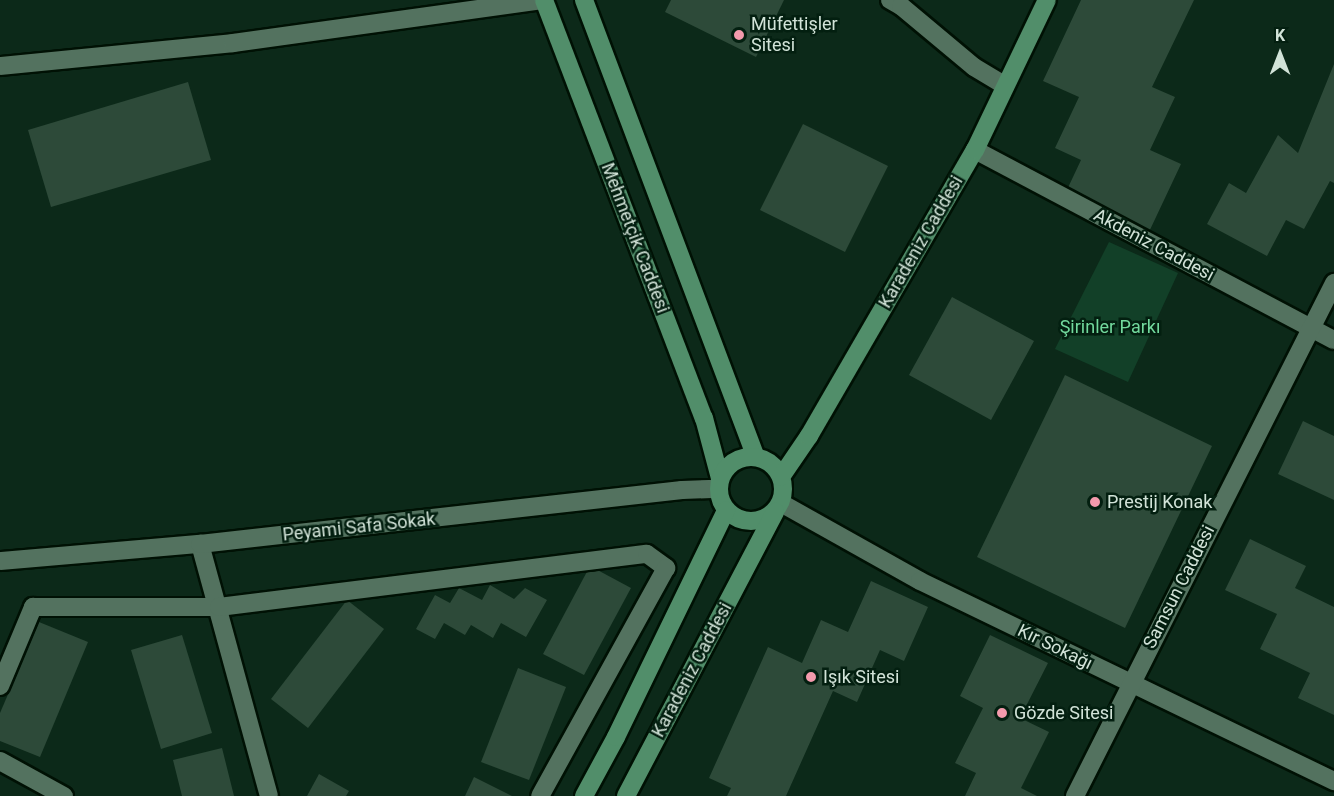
<!DOCTYPE html>
<meta charset="utf-8">
<style>
body{margin:0}
#map{position:relative;width:1334px;height:796px;overflow:hidden;background:#0c2919;font-family:Roboto,sans-serif}
div>[style]{position:absolute}
.green>*{inset:0;background:#124028}
.building>*{inset:0;background:#2d4a39}
.roads{filter:drop-shadow(2px 0 #001104) drop-shadow(-2px 0 #001104) drop-shadow(0 2px #001104) drop-shadow(0 -2px #001104)}
.minor>*{height:18px;margin:-9px;padding:0 9px;transform-origin:9px;border-radius:9px;background:#53725f}
.major>*{height:18px;margin:-9px;padding:0 9px;transform-origin:9px;border-radius:9px;background:#518e6a}
.major>.ring{margin:-9px;padding:0;box-sizing:content-box;background:none;border:18px solid #518e6a;border-radius:50%}
.dots>*{width:16px;height:16px;translate:-50% -50%;box-sizing:border-box;border:3px solid #031f10;border-radius:50%}
span{translate:-50% -50%;white-space:nowrap;text-align:center;line-height:1.15;-webkit-text-stroke:5px #031f10;paint-order:stroke}
.poi-label{font-size:18px;color:#d2e3d8}
.left{translate:0 -50%;text-align:left}
.street-label{font-size:18px;color:#d2e3d8}
.park-label{font-size:18px;color:#72d99d}
.north{position:absolute;left:1250px;top:24px;width:60px;height:60px;-webkit-text-stroke:4px #031f10;paint-order:stroke;rotate:0deg;font-size:16px;font-weight:700;line-height:24px;text-align:center;color:#d2e3d8}
.north::after{content:'';display:block;margin:auto;width:21px;height:27px;background:#d2e3d8;clip-path:polygon(50% 0,100% 100%,50% 72%,0 100%)}
</style>
<div id="map">
<div class="green">
<i style="clip-path:polygon(1109px 242px,1178px 273px,1128px 382px,1055px 349px)"></i>
</div>
<div class="building">
<i style="clip-path:polygon(671px 0,784px 0,756px 57px,665px 12px)"></i>
<i style="clip-path:polygon(1081px 0,1194px 0,1152px 87px,1175px 97px,1150px 150px,1181px 164px,1148px 234px,1065px 194px,1081px 160px,1055px 148px,1079px 97px,1043px 81px)"></i>
<i style="clip-path:polygon(1334px 64px,1334px 183px,1330px 181px,1304px 229px,1286px 220px,1267px 256px,1207px 224px,1229px 183px,1246px 193px,1278px 135px,1298px 153px)"></i>
<i style="clip-path:polygon(188px 82px,211px 160px,51px 207px,28px 130px)"></i>
<i style="clip-path:polygon(803px 124px,888px 166px,845px 252px,760px 210px)"></i>
<i style="clip-path:polygon(952px 297px,1034px 341px,991px 420px,909px 375px)"></i>
<i style="clip-path:polygon(1065px 375px,1212px 446px,1125px 628px,977px 557px)"></i>
<i style="clip-path:polygon(1303px 421px,1334px 436px,1334px 500px,1278px 474px)"></i>
<i style="clip-path:polygon(1250px 539px,1306px 566px,1295px 588px,1334px 607px,1334px 715px,1298px 698px,1310px 673px,1260px 649px,1277px 614px,1225px 590px)"></i>
<i style="clip-path:polygon(590px 566px,631px 588px,584px 675px,543px 654px)"></i>
<i style="clip-path:polygon(871px 581px,928px 607px,904px 661px,880px 650px,857px 702px,833px 691px,786px 796px,727px 796px,731px 788px,709px 778px,768px 647px,802px 663px,821px 620px,848px 632px)"></i>
<i style="clip-path:polygon(490px 585px,514px 599px,525px 588px,547px 600px,526px 637px,501px 623px,493px 638px,471px 625px,465px 635px,444px 623px,435px 639px,416px 629px,435px 595px,450px 603px,459px 588px,482px 600px)"></i>
<i style="clip-path:polygon(347px 600px,384px 629px,308px 728px,271px 699px)"></i>
<i style="clip-path:polygon(39px 622px,88px 642px,40px 757px,0 741px,0 713px)"></i>
<i style="clip-path:polygon(182px 635px,212px 733px,161px 749px,131px 650px)"></i>
<i style="clip-path:polygon(990px 635px,1048px 663px,1020px 718px,1049px 732px,1021px 788px,1037px 796px,965px 796px,976px 773px,955px 763px,983px 708px,960px 696px)"></i>
<i style="clip-path:polygon(518px 668px,566px 687px,529px 780px,481px 762px)"></i>
<i style="clip-path:polygon(222px 748px,234px 796px,182px 796px,173px 760px)"></i>
<i style="clip-path:polygon(319px 774px,349px 791px,346px 796px,307px 796px)"></i>
<i style="clip-path:polygon(474px 777px,512px 796px,465px 796px)"></i>
</div>
<div class="roads">
<div class="minor">
<i style="left:890px;top:0;width:13px;rotate:29deg"></i>
<i style="left:901px;top:6px;width:95px;rotate:39.9deg"></i>
<i style="left:974px;top:67px;width:35px;rotate:31deg"></i>
<i style="left:0;top:66px;width:234px;rotate:-5.6deg"></i>
<i style="left:233px;top:43px;width:314px;rotate:-7.9deg"></i>
<i style="left:975px;top:150px;width:406px;rotate:27.9deg"></i>
<i style="left:781px;top:503px;width:159px;rotate:29.3deg"></i>
<i style="left:920px;top:581px;width:460px;rotate:25.8deg"></i>
<i style="left:200px;top:544px;width:261px;rotate:74.7deg"></i>
<i style="left:0;top:561px;width:201px;rotate:-4.9deg"></i>
<i style="left:200px;top:544px;width:485px;rotate:-6.4deg"></i>
<i style="left:682px;top:490px;width:36px;rotate:-2deg"></i>
<i style="left:0;top:686px;width:86px;rotate:-67.3deg"></i>
<i style="left:33px;top:607px;width:186px"></i>
<i style="left:219px;top:607px;width:431px;rotate:-7.1deg"></i>
<i style="left:647px;top:554px;width:24px;rotate:36deg"></i>
<i style="left:666px;top:568px;width:260px;rotate:118.9deg"></i>
<i style="left:0;top:761px;width:73px;rotate:28.7deg"></i>
<i style="left:1075px;top:796px;width:575px;rotate:-63.21deg"></i>
</div>
<div class="major">
<i style="left:544px;top:0;width:448px;rotate:69.1deg"></i>
<i style="left:704px;top:418px;width:62px;rotate:75.1deg"></i>
<i style="left:584px;top:0;width:487px;rotate:69.4deg"></i>
<i class="ring" style="left:719px;top:457px;width:46px;height:46px"></i>
<i style="left:781px;top:477px;width:50px;rotate:-55.7deg"></i>
<i style="left:809px;top:436px;width:331px;rotate:-59.9deg"></i>
<i style="left:975px;top:150px;width:166px;rotate:-64.4deg"></i>
<i style="left:584px;top:796px;width:67px;rotate:-61.5deg"></i>
<i style="left:616px;top:737px;width:252px;rotate:-64.1deg"></i>
<i style="left:626px;top:796px;width:321px;rotate:-62.3deg"></i>
</div>
</div>
<div class="dots">
<i style="left:739px;top:35px;background:#f39aac"></i>
<i style="left:1095px;top:502px;background:#f39aac"></i>
<i style="left:811px;top:677px;background:#f39aac"></i>
<i style="left:1002px;top:713px;background:#f39aac"></i>
</div>
<div class="poi-label">
<span class="left" style="left:751px;top:35px">Müfettişler<br>Sitesi</span>
<span class="left" style="left:1107px;top:502px">Prestij Konak</span>
<span class="left" style="left:823px;top:677px">Işık Sitesi</span>
<span class="left" style="left:1014px;top:713px">Gözde Sitesi</span>
</div>
<div class="street-label">
<span style="left:635px;top:238px;rotate:69deg">Mehmetçik Caddesi</span>
<span style="left:921px;top:242px;rotate:-60deg">Karadeniz Caddesi</span>
<span style="left:1154px;top:245px;rotate:28deg">Akdeniz Caddesi</span>
<span style="left:359px;top:527px;rotate:-6deg">Peyami Safa Sokak</span>
<span style="left:1179px;top:587px;rotate:-63deg">Samsun Caddesi</span>
<span style="left:1055px;top:647px;rotate:26deg">Kır Sokağı</span>
<span style="left:692px;top:670px;rotate:-62deg">Karadeniz Caddesi</span>
</div>
<div class="park-label">
<span style="left:1110px;top:327px">Şirinler Parkı</span>
</div>
<div class="north">K</div>
</div>
